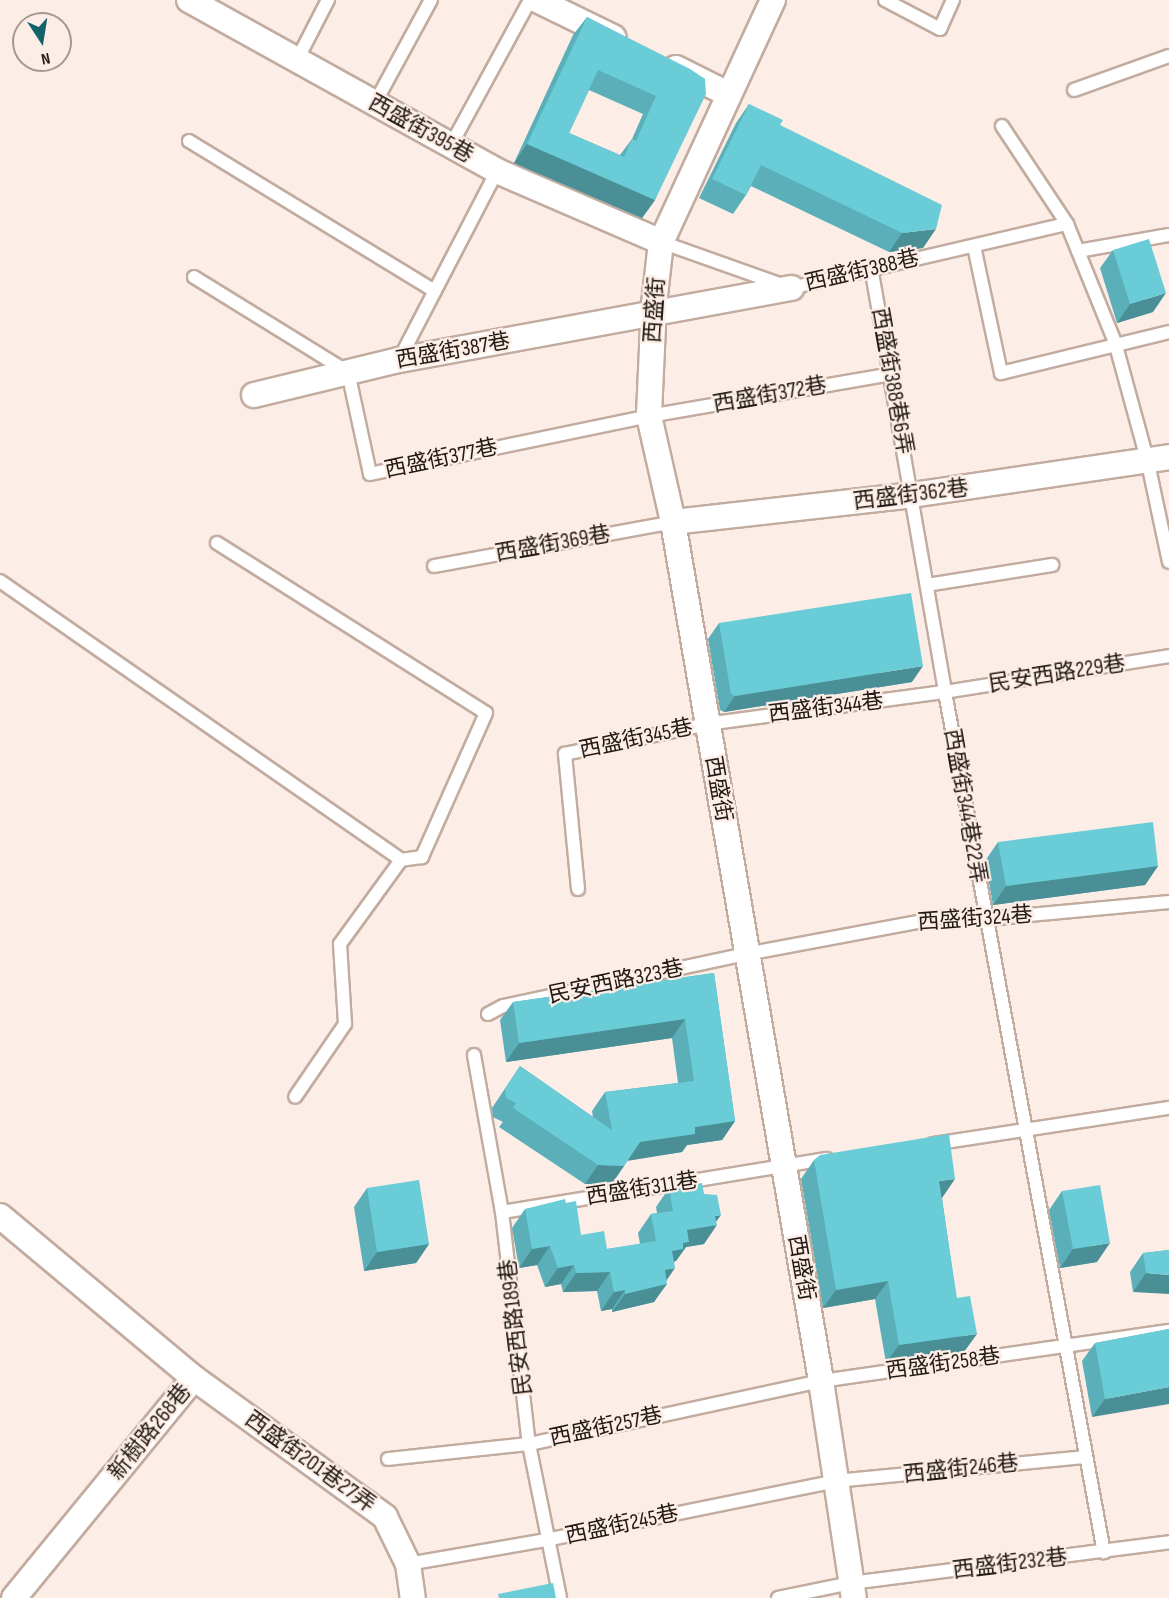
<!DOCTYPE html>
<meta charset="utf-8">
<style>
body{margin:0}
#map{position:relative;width:1169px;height:1598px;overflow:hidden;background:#fcede6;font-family:"Sofia Sans Condensed","Noto Sans TC",sans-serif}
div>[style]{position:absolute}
.roads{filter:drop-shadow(2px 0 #c2ab9f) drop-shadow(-2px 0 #c2ab9f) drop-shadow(0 2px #c2ab9f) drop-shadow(0 -2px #c2ab9f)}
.service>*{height:12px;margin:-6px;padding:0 6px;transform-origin:6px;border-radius:6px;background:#fff}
.minor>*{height:24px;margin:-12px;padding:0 12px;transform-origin:12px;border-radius:12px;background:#fff}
.wall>*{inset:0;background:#5aafb9}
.shaded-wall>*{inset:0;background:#4a8f96}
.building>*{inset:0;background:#69ccd7}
span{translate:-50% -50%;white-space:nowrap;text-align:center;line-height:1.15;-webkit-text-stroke:4.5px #fcede6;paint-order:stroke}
.street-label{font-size:22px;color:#221a15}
.north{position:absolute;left:12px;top:12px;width:60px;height:60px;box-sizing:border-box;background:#fcede6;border:2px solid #a59992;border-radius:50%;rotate:168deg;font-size:16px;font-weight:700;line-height:24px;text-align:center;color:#221a15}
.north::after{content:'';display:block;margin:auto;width:21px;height:27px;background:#14636b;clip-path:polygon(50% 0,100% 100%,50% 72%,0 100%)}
</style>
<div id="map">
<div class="roads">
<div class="service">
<i style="left:885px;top:0;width:62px;rotate:27.8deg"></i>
<i style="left:940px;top:29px;width:32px;rotate:-66deg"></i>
<i style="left:297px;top:60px;width:68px;rotate:-62.7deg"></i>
<i style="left:1074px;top:90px;width:101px;rotate:-19.7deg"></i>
<i style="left:375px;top:103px;width:117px;rotate:-61.5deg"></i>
<i style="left:1002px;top:126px;width:118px;rotate:56.4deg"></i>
<i style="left:1067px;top:224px;width:127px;rotate:67.9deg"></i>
<i style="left:1115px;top:342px;width:125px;rotate:74.7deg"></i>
<i style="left:1148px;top:463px;width:101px;rotate:78deg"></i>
<i style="left:189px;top:141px;width:288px;rotate:31.4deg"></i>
<i style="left:451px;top:145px;width:165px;rotate:-61.4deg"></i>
<i style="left:661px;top:242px;width:138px;rotate:19.5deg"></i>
<i style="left:791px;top:288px;width:283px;rotate:-13.1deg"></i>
<i style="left:974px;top:246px;width:130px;rotate:78deg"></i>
<i style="left:1001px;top:373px;width:173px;rotate:-13.7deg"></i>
<i style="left:1078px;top:251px;width:92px;rotate:-10deg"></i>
<i style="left:871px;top:267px;width:431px;rotate:80.1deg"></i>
<i style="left:945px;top:692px;width:875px;rotate:79.53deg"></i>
<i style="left:194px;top:277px;width:181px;rotate:31.7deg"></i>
<i style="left:348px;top:372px;width:104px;rotate:77.8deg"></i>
<i style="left:370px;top:474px;width:285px;rotate:-11.7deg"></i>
<i style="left:649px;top:416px;width:247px;rotate:-9.8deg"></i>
<i style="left:399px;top:360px;width:213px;rotate:-62.6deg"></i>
<i style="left:217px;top:543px;width:318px;rotate:32.3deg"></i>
<i style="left:486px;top:713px;width:158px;rotate:114deg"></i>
<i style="left:422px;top:857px;width:21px;rotate:172deg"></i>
<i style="left:401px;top:860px;width:104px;rotate:126deg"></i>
<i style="left:340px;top:944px;width:80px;rotate:86.4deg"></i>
<i style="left:345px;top:1024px;width:88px;rotate:124.4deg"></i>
<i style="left:434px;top:566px;width:243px;rotate:-10.4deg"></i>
<i style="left:0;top:581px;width:489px;rotate:34.8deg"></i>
<i style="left:927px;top:585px;width:127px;rotate:-9.1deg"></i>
<i style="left:578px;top:889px;width:136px;rotate:-95.5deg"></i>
<i style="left:565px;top:754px;width:145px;rotate:-11.9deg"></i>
<i style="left:707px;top:724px;width:240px;rotate:-7.7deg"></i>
<i style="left:945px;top:692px;width:227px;rotate:-9.1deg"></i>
<i style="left:488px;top:1014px;width:17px;rotate:-28deg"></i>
<i style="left:503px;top:1006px;width:249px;rotate:-12.1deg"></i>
<i style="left:746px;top:954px;width:201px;rotate:-10.6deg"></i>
<i style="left:944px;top:917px;width:42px;rotate:2.7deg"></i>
<i style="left:986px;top:919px;width:184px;rotate:-5.3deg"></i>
<i style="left:474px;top:1055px;width:159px;rotate:79.9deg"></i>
<i style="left:502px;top:1212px;width:234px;rotate:83.4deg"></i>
<i style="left:529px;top:1444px;width:157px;rotate:78.6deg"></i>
<i style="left:933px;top:1144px;width:239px;rotate:-8.7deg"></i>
<i style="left:502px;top:1212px;width:329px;rotate:-9.3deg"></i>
<i style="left:388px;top:1459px;width:142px;rotate:-6.1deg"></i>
<i style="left:529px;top:1444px;width:299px;rotate:-12.2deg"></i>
<i style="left:821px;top:1381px;width:352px;rotate:-8.2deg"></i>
<i style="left:408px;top:1564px;width:145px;rotate:-9.9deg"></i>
<i style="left:551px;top:1539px;width:291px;rotate:-11.5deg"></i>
<i style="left:836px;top:1481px;width:251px;rotate:-5.5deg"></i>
<i style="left:778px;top:1598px;width:75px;rotate:-11.6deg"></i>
<i style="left:851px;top:1583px;width:321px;rotate:-7.3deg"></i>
</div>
<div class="minor">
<i style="left:189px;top:0;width:352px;rotate:29deg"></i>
<i style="left:497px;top:171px;width:179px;rotate:23.4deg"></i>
<i style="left:537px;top:0;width:85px;rotate:26deg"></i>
<i style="left:773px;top:0;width:267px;rotate:114.8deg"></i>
<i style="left:661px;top:242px;width:62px;rotate:96.4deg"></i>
<i style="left:654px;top:304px;width:112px;rotate:92.6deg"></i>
<i style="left:649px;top:416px;width:109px;rotate:77.2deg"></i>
<i style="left:673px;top:522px;width:872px;rotate:80.22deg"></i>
<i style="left:821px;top:1381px;width:219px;rotate:81.4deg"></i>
<i style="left:676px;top:68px;width:58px;rotate:26.6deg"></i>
<i style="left:254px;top:395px;width:149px;rotate:-13.6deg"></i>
<i style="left:399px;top:360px;width:399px;rotate:-10.4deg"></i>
<i style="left:673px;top:522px;width:241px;rotate:-6.4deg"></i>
<i style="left:912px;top:495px;width:260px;rotate:-8.4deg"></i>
<i style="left:0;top:1216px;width:253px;rotate:39.9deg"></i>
<i style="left:194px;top:1378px;width:284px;rotate:129.3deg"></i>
<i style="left:194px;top:1378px;width:236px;rotate:36deg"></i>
<i style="left:385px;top:1517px;width:52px;rotate:63.9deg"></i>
<i style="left:408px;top:1564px;width:34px;rotate:82deg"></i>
</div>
</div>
<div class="wall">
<i style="clip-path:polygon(evenodd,587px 17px,705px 79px,655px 200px,642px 218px,514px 163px,573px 35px,587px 17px,589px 90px,643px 114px,632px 139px,620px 155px,569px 133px,589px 90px)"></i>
<i style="clip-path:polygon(749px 104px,780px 125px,923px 248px,889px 252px,751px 186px,746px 195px,733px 214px,699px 198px,736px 123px)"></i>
<i style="clip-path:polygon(1113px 250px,1153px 312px,1117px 323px,1100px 268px)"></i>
<i style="clip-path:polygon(719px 623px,912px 682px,724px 712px,720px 710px,708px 639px)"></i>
<i style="clip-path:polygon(998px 842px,1158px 866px,1145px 885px,993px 905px,985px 861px)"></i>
<i style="clip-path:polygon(714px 973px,735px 1121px,722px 1140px,687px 1145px,682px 1152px,628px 1160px,611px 1185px,585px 1184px,499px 1127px,503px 1122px,493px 1117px,492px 1108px,520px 1066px,593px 1117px,592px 1111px,605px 1092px,678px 1083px,672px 1038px,506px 1062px,500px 1020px,513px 1002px)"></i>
<i style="clip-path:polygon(814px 1160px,942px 1198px,964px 1352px,886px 1363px,875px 1299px,823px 1308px,801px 1179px)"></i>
<i style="clip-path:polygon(367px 1188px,429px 1244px,416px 1263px,364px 1271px,354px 1207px)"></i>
<i style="clip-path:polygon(669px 1188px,704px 1194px,716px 1222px,704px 1244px,686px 1247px,676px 1261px,675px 1261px,666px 1281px,654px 1302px,612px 1312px,612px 1309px,601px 1311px,597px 1291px,563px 1292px,561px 1284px,545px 1287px,537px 1265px,519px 1268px,512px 1228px,525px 1209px,566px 1203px,581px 1235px,607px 1249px,640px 1244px,638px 1233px,651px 1214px,657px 1213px,656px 1207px)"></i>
<i style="clip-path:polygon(1062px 1191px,1097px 1262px,1060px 1268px,1049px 1210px)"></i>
<i style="clip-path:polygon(1169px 1250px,1133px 1292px,1130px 1272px,1143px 1253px)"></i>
<i style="clip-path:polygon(1169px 1329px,1092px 1417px,1082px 1361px,1095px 1343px)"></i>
</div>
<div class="shaded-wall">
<i style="clip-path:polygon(527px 144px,655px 200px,642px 218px,514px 163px)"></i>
<i style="clip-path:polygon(936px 229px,923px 248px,889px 252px,902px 233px)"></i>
<i style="clip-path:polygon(1166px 293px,1153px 312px,1117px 323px,1130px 304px)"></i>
<i style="clip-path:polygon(923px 666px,912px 682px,724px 712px,735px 696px)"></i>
<i style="clip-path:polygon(1158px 866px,1145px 885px,993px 905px,1006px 886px)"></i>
<i style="clip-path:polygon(685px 1019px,672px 1038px,506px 1062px,519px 1043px)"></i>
<i style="clip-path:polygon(735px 1121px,722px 1140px,687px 1145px,682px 1152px,627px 1161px,640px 1142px,695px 1127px)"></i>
<i style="clip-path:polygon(598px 1165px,624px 1166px,611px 1185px,585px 1184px)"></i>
<i style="clip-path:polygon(955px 1179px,942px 1198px,926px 1200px,939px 1181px)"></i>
<i style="clip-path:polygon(721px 1215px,713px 1226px,717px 1225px,704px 1244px,686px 1247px,676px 1261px,675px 1261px,670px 1267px,672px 1251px,687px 1230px,715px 1216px)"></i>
<i style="clip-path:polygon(1110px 1243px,1097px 1262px,1060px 1268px,1073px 1249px)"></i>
<i style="clip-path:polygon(429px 1244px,416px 1263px,364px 1271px,377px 1252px)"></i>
<i style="clip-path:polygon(550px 1246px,537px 1265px,519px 1268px,532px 1249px)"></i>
<i style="clip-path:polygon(574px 1265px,561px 1284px,545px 1287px,558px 1268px)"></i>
<i style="clip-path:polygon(675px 1268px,664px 1284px,667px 1284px,654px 1302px,612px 1312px,625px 1294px,665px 1270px)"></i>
<i style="clip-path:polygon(610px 1272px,597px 1291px,563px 1292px,576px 1273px)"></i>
<i style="clip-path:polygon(1146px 1273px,1169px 1275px,1169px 1294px,1133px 1292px)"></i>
<i style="clip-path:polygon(888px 1281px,875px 1299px,823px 1308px,836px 1290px)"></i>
<i style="clip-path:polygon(625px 1290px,612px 1309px,601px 1311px,614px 1292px)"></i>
<i style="clip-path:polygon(977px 1334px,964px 1352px,886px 1363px,899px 1345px)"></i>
<i style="clip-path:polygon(1169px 1387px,1169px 1404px,1092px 1417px,1105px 1399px)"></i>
</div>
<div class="building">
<i style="clip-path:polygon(evenodd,587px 17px,690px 69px,705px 79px,706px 94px,655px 200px,527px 144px,587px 17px,598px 70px,656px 96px,636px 141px,632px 139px,624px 157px,569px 133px,598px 70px)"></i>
<i style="clip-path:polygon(749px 104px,783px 120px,780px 125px,942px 205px,936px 229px,902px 233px,761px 165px,746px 195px,712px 179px)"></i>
<i style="clip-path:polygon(1149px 239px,1166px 293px,1130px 304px,1113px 250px)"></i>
<i style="clip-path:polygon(911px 593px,923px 666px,735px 696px,731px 694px,719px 623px)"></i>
<i style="clip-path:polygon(1153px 822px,1158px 866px,1006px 886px,998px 842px)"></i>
<i style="clip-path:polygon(714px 973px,735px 1121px,695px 1127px,695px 1134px,640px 1142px,624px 1166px,598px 1165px,513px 1108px,516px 1103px,506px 1098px,505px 1089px,520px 1066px,612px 1130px,605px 1092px,694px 1081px,685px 1019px,519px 1043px,513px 1002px)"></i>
<i style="clip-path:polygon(949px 1134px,955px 1179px,939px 1181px,957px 1298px,970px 1296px,977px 1334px,899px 1345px,888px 1281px,836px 1290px,814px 1160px,820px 1155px)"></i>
<i style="clip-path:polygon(419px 1180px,429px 1244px,377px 1252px,367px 1188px)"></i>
<i style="clip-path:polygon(702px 1183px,704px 1194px,717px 1195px,721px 1215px,715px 1216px,717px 1225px,687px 1230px,689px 1242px,683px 1243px,683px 1249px,672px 1251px,675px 1268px,665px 1270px,667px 1284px,625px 1294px,625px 1290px,614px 1292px,610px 1272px,576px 1273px,574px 1265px,558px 1268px,550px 1246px,532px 1249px,525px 1209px,565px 1199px,566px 1203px,576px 1201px,581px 1235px,604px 1231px,607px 1249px,656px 1241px,651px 1214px,673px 1211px,669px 1188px)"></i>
<i style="clip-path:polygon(1100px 1185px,1110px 1243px,1073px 1249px,1062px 1191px)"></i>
<i style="clip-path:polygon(1169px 1250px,1169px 1275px,1146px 1273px,1143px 1253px)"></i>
<i style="clip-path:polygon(1169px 1329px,1169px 1387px,1105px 1399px,1095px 1343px)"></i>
<i style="clip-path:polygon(553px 1583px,556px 1598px,499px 1598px,498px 1594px)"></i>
</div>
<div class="street-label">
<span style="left:421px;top:129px;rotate:29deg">西盛街395巷</span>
<span style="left:862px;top:271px;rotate:-13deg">西盛街388巷</span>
<span style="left:655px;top:310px;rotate:-86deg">西盛街</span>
<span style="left:453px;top:351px;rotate:-10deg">西盛街387巷</span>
<span style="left:892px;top:381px;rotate:80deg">西盛街388巷6弄</span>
<span style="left:770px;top:395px;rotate:-10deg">西盛街372巷</span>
<span style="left:441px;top:459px;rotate:-12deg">西盛街377巷</span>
<span style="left:911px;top:495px;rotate:-7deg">西盛街362巷</span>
<span style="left:553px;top:544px;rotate:-10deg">西盛街369巷</span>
<span style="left:1057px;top:674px;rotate:-9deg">民安西路229巷</span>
<span style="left:826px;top:708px;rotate:-7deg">西盛街344巷</span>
<span style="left:636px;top:739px;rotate:-12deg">西盛街345巷</span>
<span style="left:718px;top:789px;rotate:80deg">西盛街</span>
<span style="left:965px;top:806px;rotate:80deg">西盛街344巷22弄</span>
<span style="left:975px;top:919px;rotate:-4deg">西盛街324巷</span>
<span style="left:616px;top:982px;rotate:-12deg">民安西路323巷</span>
<span style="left:642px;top:1189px;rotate:-9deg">西盛街311巷</span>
<span style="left:801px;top:1268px;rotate:80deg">西盛街</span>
<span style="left:516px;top:1327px;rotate:-97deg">民安西路189巷</span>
<span style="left:943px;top:1364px;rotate:-8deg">西盛街258巷</span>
<span style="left:606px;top:1427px;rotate:-12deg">西盛街257巷</span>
<span style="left:150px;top:1432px;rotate:-51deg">新樹路268巷</span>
<span style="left:310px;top:1462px;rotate:36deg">西盛街201巷27弄</span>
<span style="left:961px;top:1469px;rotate:-6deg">西盛街246巷</span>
<span style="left:622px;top:1525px;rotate:-12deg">西盛街245巷</span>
<span style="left:1010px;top:1564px;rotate:-7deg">西盛街232巷</span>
</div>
<div class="north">N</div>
</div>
